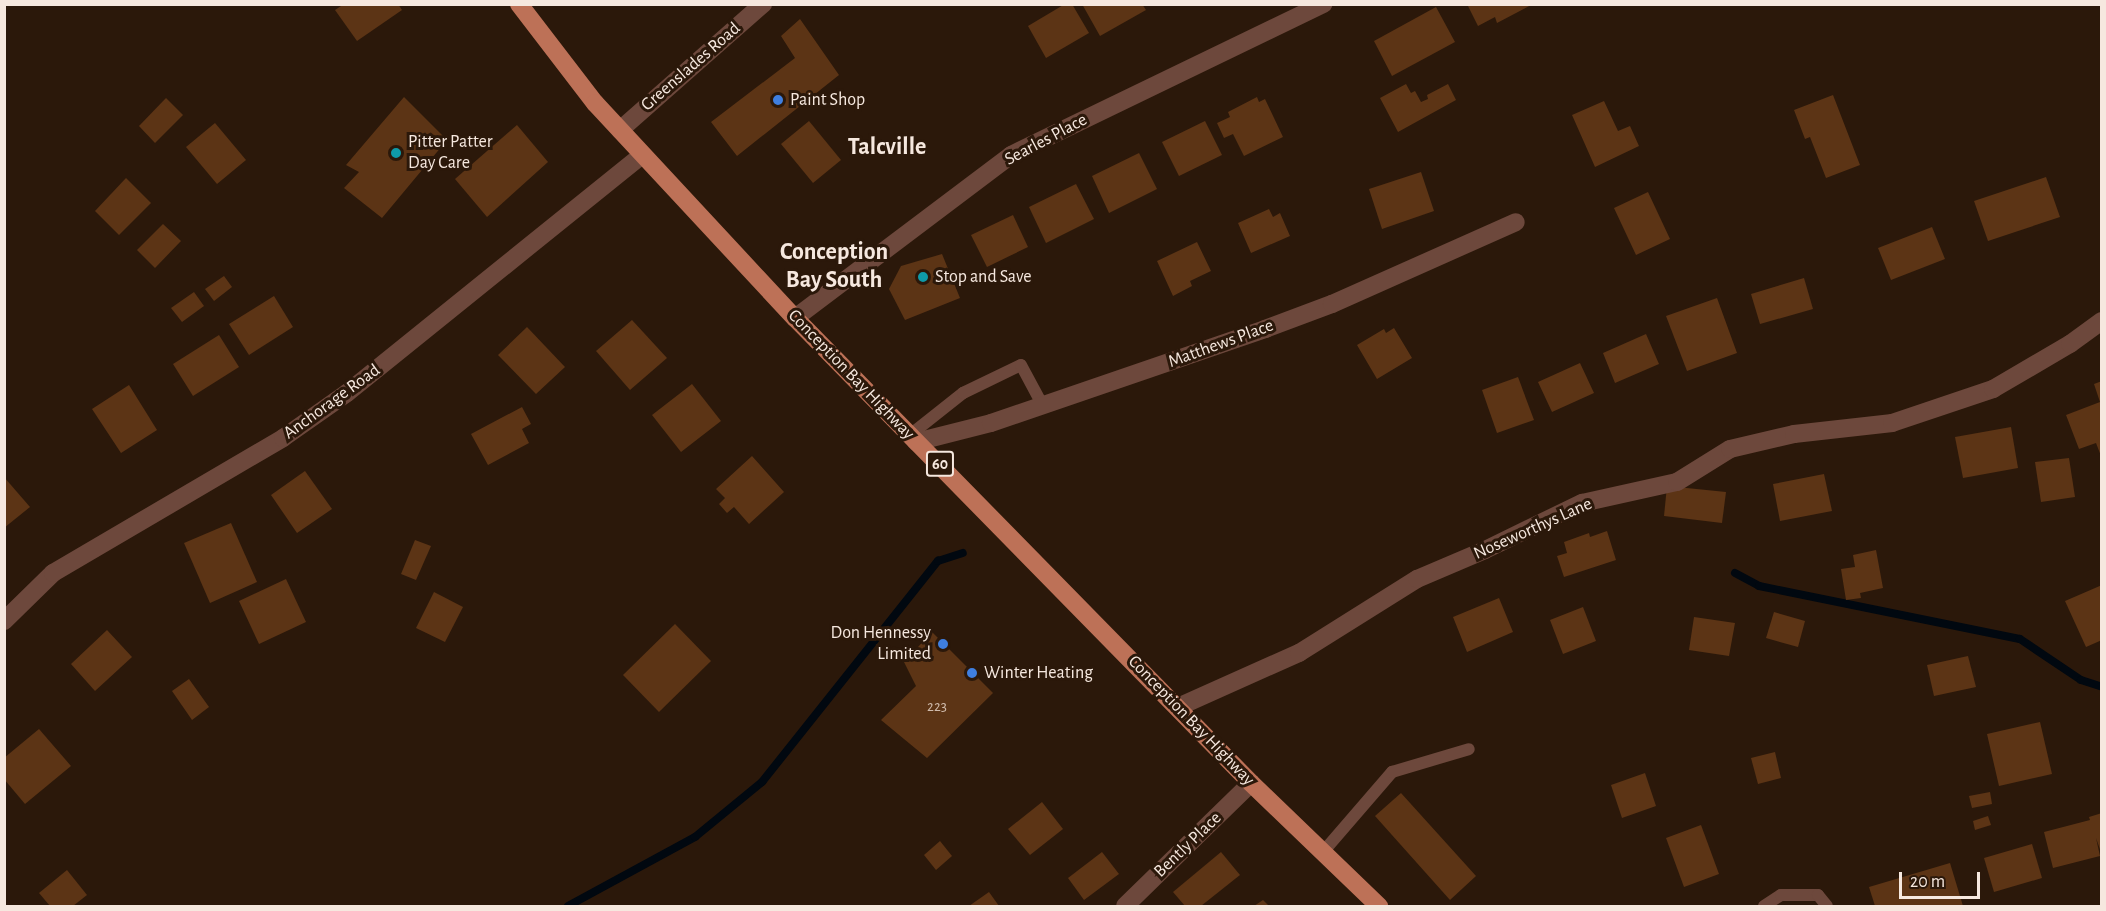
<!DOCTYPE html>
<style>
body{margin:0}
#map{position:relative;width:2106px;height:911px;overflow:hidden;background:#2b180a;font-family:"Alegreya Sans",sans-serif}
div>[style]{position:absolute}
.stream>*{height:8px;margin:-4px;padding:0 4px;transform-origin:4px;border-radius:4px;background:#010810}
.building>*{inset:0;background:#5c3415}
.service>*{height:12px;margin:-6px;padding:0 6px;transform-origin:6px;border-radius:6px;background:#6d483c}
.minor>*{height:18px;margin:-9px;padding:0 9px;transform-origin:9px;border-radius:9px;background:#6d483c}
.primary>*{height:18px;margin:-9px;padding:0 9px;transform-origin:9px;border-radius:9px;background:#bd7157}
.dots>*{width:16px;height:16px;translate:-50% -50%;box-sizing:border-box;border:3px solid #2b180a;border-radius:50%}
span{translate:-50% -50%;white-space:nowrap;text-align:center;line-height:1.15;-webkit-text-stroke:6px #2b180a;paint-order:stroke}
.number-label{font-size:15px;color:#d0bbac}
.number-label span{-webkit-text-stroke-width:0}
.shield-label span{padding:2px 4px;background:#2b180a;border:2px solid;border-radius:4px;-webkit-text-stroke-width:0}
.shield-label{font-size:16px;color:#f6e8df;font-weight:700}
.street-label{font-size:18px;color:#f6e8df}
.poi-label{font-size:18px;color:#f6e8df}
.left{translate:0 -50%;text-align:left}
.right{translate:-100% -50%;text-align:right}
.district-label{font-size:24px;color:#f6e8df;font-weight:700}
.frame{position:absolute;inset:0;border:6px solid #f6e8df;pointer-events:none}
.scale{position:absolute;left:1899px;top:872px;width:81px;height:27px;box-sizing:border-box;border:3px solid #f6e8df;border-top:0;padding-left:8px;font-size:18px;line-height:21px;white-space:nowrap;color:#f6e8df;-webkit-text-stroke:4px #2b180a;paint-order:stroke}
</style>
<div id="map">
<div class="stream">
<i style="left:1735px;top:573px;width:27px;rotate:28deg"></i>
<i style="left:1759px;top:586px;width:266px;rotate:11.5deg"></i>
<i style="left:2020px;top:639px;width:73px;rotate:33.9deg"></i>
<i style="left:2081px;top:680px;width:22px;rotate:18deg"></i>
<i style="left:568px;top:906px;width:145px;rotate:-28.5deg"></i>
<i style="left:695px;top:837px;width:87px;rotate:-39.4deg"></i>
<i style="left:762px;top:782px;width:283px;rotate:-51.5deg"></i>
<i style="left:938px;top:561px;width:26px;rotate:-18deg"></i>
</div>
<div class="building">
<i style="clip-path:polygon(344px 4px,398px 4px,402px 10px,357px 41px,335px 10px)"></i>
<i style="clip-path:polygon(1065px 4px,1072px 4px,1089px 33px,1046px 58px,1028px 26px)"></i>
<i style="clip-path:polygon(1082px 4px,1142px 4px,1146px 10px,1100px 36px)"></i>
<i style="clip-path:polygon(1467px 4px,1533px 4px,1497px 23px,1495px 17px,1478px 26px)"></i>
<i style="clip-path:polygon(1436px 7px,1455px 42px,1392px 76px,1374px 41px)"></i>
<i style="clip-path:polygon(800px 19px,839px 75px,737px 156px,711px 122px,795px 58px,781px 36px)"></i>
<i style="clip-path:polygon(1406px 84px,1411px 93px,1415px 91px,1421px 102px,1428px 99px,1427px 95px,1448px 84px,1456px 100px,1398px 132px,1380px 98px)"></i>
<i style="clip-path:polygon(1833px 95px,1860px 165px,1826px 178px,1810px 137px,1805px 139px,1794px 110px)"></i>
<i style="clip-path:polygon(404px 97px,447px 140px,382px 218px,344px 188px,359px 172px,346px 165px)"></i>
<i style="clip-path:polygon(1257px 97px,1259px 102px,1265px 99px,1283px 137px,1244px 156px,1233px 134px,1224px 138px,1217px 123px,1230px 117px,1228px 112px)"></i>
<i style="clip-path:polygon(166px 98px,183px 115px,155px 143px,139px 126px)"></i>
<i style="clip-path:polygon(1604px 101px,1618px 131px,1630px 126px,1639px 146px,1595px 167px,1572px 115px)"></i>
<i style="clip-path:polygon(809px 121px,841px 160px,813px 183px,781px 144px)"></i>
<i style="clip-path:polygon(1205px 121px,1222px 155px,1179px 176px,1162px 142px)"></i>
<i style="clip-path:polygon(215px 123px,246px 160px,217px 184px,186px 147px)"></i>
<i style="clip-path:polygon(517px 125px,548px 162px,487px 217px,455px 179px)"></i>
<i style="clip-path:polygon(1139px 153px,1157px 189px,1109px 213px,1092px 176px)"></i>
<i style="clip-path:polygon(1421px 172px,1434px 211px,1382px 229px,1369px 189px)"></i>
<i style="clip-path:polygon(2046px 177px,2060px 217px,1988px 241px,1974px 201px)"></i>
<i style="clip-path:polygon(126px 178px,151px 203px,119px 235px,95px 211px)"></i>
<i style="clip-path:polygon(1076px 184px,1094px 219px,1046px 243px,1029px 207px)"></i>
<i style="clip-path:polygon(1648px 192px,1670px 239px,1636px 255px,1614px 208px)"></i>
<i style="clip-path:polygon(1269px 209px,1273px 217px,1280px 213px,1290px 236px,1251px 253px,1238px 223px)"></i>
<i style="clip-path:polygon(1013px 215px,1028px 247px,987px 267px,971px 235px)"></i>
<i style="clip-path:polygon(163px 224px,181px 241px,155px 268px,137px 250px)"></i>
<i style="clip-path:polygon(1932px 227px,1945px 259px,1891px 280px,1878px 248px)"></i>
<i style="clip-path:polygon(1197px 242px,1211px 271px,1190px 281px,1192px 286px,1173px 296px,1157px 261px)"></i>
<i style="clip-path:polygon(942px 254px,960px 298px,905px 320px,889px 289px,901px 266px)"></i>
<i style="clip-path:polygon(224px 276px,232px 287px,214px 301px,205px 289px)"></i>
<i style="clip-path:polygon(1804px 278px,1813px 309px,1760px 324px,1751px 294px)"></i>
<i style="clip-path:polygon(194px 292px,204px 306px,182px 322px,171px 308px)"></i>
<i style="clip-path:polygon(274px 296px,293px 327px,249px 355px,229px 324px)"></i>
<i style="clip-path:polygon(1717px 298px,1737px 353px,1687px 371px,1666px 316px)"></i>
<i style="clip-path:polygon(632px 320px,667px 358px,630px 390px,596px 351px)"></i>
<i style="clip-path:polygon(527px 327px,565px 367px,536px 394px,498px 355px)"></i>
<i style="clip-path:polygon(1394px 328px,1412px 358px,1377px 379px,1357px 345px,1384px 329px,1386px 333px)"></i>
<i style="clip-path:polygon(1646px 334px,1659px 364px,1615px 383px,1603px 353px)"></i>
<i style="clip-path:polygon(219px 335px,239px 367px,193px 396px,173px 364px)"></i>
<i style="clip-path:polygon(1580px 363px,1594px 393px,1552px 412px,1538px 382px)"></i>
<i style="clip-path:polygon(1518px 377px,1534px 420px,1497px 433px,1482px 390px)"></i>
<i style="clip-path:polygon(2102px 381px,2102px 456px,2101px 456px,2096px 443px,2079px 449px,2066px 415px,2100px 402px,2094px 384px)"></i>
<i style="clip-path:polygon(692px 384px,721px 421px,681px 452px,652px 415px)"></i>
<i style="clip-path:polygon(129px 385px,157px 430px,121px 453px,92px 409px)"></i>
<i style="clip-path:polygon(522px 407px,531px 424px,522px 429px,529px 443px,488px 465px,471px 434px)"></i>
<i style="clip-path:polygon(2011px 427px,2018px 468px,1963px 478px,1955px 437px)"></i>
<i style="clip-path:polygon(752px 456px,784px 492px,749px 524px,734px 507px,727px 513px,719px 504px,725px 498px,716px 489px)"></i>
<i style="clip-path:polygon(2069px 458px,2075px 497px,2041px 502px,2035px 462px)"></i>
<i style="clip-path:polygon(305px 471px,332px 509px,297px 533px,271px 495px)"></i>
<i style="clip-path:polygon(1824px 474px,1832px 511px,1780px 521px,1773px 484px)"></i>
<i style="clip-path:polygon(4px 477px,30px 507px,4px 528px)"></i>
<i style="clip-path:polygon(1667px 486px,1726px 492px,1722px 523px,1664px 516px)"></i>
<i style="clip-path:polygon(231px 523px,257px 582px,210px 603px,184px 543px)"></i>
<i style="clip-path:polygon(1607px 531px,1616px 560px,1564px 577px,1557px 556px,1567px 553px,1564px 542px,1589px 533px,1590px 537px)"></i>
<i style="clip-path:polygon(415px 540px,431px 546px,416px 580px,401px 574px)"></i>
<i style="clip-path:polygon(1876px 550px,1883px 588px,1860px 593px,1861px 598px,1846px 600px,1841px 569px,1855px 567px,1853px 555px)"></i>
<i style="clip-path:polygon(286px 579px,306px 622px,259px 644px,239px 601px)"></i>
<i style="clip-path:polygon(2102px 585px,2102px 640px,2086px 647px,2065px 601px)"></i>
<i style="clip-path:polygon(434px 592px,463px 607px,445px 642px,416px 628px)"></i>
<i style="clip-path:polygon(1499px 598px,1513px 632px,1467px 652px,1453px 617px)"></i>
<i style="clip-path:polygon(1583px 607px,1596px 641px,1563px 654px,1550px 620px)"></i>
<i style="clip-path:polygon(1774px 612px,1805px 621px,1798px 647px,1766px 638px)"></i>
<i style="clip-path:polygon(1694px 617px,1735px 623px,1729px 656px,1689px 650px)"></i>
<i style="clip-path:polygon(675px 624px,711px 661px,659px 712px,623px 675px)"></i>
<i style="clip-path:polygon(107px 630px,132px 657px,95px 691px,71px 664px)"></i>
<i style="clip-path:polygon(932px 632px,993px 693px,927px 758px,881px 720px,916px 686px,904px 662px)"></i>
<i style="clip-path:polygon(1968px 656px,1976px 687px,1934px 696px,1927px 665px)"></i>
<i style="clip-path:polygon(189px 679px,209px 707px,192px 720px,172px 691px)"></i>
<i style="clip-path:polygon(2040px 722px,2052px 774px,1999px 786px,1987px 734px)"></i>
<i style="clip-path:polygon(39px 729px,71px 766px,25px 804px,4px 779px,4px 758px)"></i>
<i style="clip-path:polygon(1775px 752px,1781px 778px,1758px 784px,1751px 758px)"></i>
<i style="clip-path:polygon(1645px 773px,1656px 806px,1622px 818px,1611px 785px)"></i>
<i style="clip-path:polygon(1990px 792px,1992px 804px,1972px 808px,1969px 796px)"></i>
<i style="clip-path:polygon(1401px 793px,1476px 876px,1450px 900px,1375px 816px)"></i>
<i style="clip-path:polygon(1042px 802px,1063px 829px,1030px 855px,1008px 829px)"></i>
<i style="clip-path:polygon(2102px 813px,2102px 855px,2096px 838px,2100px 856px,2053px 868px,2044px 832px,2090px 820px,2089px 817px)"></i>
<i style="clip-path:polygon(1988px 816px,1991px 825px,1975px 830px,1973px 821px)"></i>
<i style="clip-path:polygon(1701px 825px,1719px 874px,1684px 887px,1666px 838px)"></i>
<i style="clip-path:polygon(940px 841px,952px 856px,936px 870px,924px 855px)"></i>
<i style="clip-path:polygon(2032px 844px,2042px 878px,1994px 892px,1984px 858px)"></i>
<i style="clip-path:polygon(1102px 852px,1119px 874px,1084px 900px,1068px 878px)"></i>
<i style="clip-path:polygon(1221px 852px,1240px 875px,1201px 906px,1185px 906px,1173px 892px)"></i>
<i style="clip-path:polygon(1950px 863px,1963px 906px,1875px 906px,1869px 887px)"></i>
<i style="clip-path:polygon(67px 870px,87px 895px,73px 906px,50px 906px,39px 893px)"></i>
<i style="clip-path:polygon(989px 892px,999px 906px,969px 906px)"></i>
<i style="clip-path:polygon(1263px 900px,1269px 906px,1254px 906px)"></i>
</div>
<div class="service">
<i style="left:910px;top:435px;width:68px;rotate:-38.4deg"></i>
<i style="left:963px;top:393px;width:64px;rotate:-25.8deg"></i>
<i style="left:1021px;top:365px;width:47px;rotate:61.8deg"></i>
<i style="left:1323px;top:852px;width:106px;rotate:-49.2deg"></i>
<i style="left:1392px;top:772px;width:80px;rotate:-16.6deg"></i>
<i style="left:1764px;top:906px;width:20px;rotate:-33deg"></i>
<i style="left:1781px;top:895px;width:37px"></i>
<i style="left:1818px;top:895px;width:14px;rotate:51deg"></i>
</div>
<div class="minor">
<i style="left:620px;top:130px;width:191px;rotate:-41.4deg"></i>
<i style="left:795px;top:318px;width:271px;rotate:-37deg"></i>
<i style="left:1011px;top:155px;width:347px;rotate:-25.8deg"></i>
<i style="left:916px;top:442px;width:77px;rotate:-14.2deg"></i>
<i style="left:991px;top:423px;width:290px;rotate:-18.9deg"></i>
<i style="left:1265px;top:329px;width:72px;rotate:-20.5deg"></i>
<i style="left:1332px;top:304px;width:201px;rotate:-24deg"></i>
<i style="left:4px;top:621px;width:69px;rotate:-44.4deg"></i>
<i style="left:53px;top:573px;width:267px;rotate:-30.4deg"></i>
<i style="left:283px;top:438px;width:78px;rotate:-35.1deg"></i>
<i style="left:347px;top:393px;width:378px;rotate:-38.9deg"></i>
<i style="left:1178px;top:707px;width:133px;rotate:-24.1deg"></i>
<i style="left:1299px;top:653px;width:139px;rotate:-32.1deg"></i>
<i style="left:1417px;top:579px;width:74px;rotate:-23.1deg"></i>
<i style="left:1485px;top:550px;width:108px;rotate:-25.9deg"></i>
<i style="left:1582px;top:503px;width:97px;rotate:-12.5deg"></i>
<i style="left:1677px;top:482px;width:62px;rotate:-31.9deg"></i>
<i style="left:1730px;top:449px;width:66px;rotate:-13.2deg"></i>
<i style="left:1794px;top:434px;width:99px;rotate:-6.4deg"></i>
<i style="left:1892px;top:423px;width:107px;rotate:-18.6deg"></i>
<i style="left:1993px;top:389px;width:89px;rotate:-30.3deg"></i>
<i style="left:2070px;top:344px;width:39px;rotate:-36deg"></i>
<i style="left:1125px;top:906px;width:176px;rotate:-44.3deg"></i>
</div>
<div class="primary">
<i style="left:519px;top:4px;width:125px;rotate:52.5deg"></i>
<i style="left:595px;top:103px;width:294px;rotate:47.1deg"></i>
<i style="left:795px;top:318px;width:651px;rotate:45.56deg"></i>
<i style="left:1251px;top:783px;width:178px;rotate:43.9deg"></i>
</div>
<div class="dots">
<i style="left:778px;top:100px;background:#3f7fe0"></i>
<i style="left:396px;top:153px;background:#0f9aa8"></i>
<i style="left:923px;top:277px;background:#0f9aa8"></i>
<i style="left:943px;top:644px;background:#3f7fe0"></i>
<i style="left:972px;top:673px;background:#3f7fe0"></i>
</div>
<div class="number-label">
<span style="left:937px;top:707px">223</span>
</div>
<div class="shield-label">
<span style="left:940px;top:464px">60</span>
</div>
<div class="street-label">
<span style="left:691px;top:67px;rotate:-41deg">Greenslades Road</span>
<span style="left:1046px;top:140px;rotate:-28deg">Searles Place</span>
<span style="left:1221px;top:344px;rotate:-20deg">Matthews Place</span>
<span style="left:851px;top:375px;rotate:46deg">Conception Bay Highway</span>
<span style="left:332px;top:402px;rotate:-36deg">Anchorage Road</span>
<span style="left:1533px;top:529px;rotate:-24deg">Noseworthys Lane</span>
<span style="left:1191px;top:721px;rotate:46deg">Conception Bay Highway</span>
<span style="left:1188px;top:845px;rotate:-44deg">Bently Place</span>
</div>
<div class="poi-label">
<span class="left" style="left:790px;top:100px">Paint Shop</span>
<span class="left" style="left:408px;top:153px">Pitter Patter<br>Day Care</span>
<span class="left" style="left:935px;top:277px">Stop and Save</span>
<span class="right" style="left:931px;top:644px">Don Hennessy<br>Limited</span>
<span class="left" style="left:984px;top:673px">Winter Heating</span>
</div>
<div class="district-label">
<span style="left:887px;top:148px">Talcville</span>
<span style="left:834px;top:267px">Conception<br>Bay South</span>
</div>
<div class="frame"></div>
<div class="scale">20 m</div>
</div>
